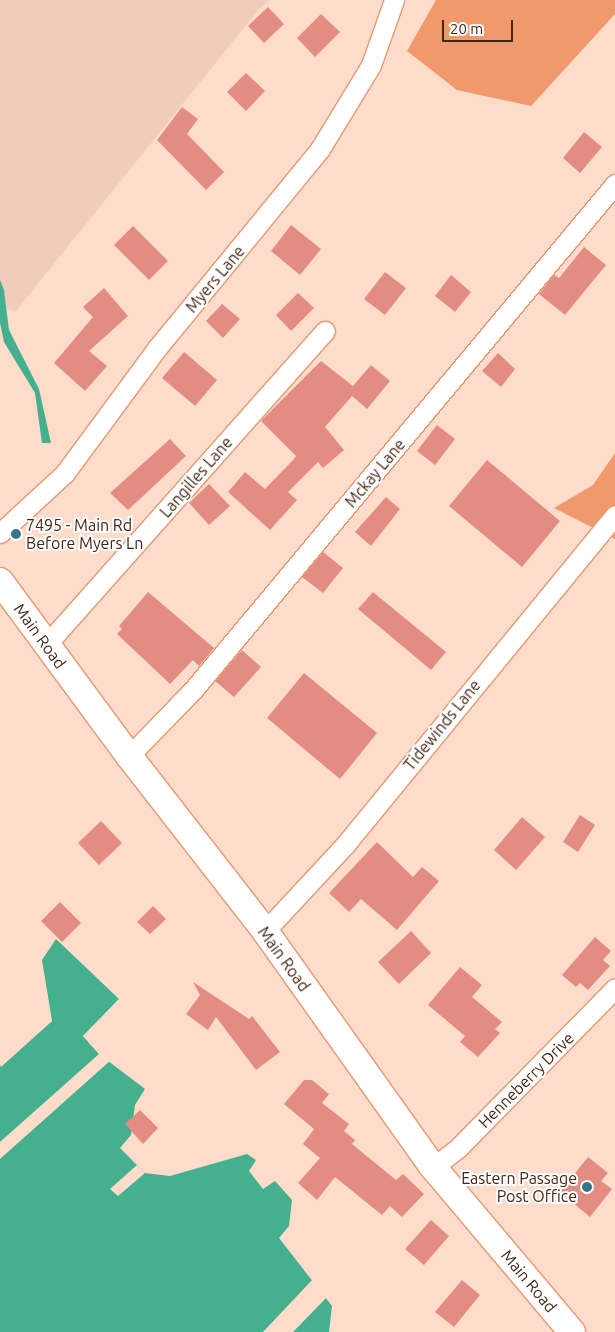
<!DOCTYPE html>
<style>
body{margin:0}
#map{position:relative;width:615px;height:1332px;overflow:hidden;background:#fddccc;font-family:Ubuntu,sans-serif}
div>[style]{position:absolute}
.built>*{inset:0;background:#f0ccbb}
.green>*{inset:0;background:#ef996c}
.water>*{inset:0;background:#45b08d}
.pier>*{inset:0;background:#fddccc}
.building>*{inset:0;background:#e38d82}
.roads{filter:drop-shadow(1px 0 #e59971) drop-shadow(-1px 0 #e59971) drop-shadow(0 1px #e59971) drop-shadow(0 -1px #e59971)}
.street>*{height:19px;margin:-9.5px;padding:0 9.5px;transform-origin:9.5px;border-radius:9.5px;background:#fff}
.secondary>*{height:26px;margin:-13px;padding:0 13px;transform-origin:13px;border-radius:13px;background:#fff}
.dots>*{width:14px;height:14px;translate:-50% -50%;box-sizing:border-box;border:2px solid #fff;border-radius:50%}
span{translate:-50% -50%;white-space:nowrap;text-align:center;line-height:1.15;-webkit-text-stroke:4px #fff;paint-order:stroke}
.street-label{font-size:16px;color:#442615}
.poi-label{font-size:16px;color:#442615}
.left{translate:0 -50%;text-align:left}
.right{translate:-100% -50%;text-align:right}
.scale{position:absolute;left:442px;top:20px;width:71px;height:22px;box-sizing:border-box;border:2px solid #442615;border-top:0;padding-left:6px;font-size:15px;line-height:18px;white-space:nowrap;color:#442615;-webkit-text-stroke:4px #fff;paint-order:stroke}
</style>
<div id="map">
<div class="built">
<i style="clip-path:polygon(0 0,270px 0,259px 9px,15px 312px,0 304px)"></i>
</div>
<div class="green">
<i style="clip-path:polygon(436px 0,615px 0,615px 14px,531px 106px,457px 90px,407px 51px)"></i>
<i style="clip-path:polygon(615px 453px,615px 539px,554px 508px,593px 485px)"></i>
</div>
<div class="water">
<i style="clip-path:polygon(0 280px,4px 290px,9px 330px,39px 389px,51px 443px,42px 443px,35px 393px,4px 342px,0 323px)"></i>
<i style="clip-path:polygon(56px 939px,119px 999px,83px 1036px,99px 1054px,145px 1089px,135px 1105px,131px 1135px,120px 1148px,145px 1173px,170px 1176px,247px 1154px,256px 1160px,249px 1171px,263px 1189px,275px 1181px,292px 1200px,289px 1226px,279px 1238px,332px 1306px,329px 1332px,0 1332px,0 1066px,52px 1021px,42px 960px)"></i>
</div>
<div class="pier">
<i style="clip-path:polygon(40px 965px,52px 1021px,1px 1067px,0 1064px,50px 1020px)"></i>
<i style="clip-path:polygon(121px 997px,121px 1001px,87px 1036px,111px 1060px,0 1159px,0 1142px,99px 1054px,83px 1036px)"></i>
<i style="clip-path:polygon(137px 1165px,145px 1173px,118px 1196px,110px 1189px)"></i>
<i style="clip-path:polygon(314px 1278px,328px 1296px,293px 1332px,263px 1332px)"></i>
</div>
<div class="building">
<i style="clip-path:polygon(268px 7px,284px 24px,264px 43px,248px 26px)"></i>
<i style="clip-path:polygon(321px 14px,340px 32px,315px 57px,297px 38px)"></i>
<i style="clip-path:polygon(246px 73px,265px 91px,246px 111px,227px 92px)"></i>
<i style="clip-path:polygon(182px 107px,198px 119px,187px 134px,224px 172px,206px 190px,157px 140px)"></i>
<i style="clip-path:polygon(584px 132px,602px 147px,580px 173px,563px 158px)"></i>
<i style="clip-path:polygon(291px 225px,321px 249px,300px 275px,271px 251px)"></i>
<i style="clip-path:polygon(133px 226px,168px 261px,149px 280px,114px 245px)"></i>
<i style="clip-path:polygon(584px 247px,606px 265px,565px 315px,539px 294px,554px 275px,559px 278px)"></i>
<i style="clip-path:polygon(385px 272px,406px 288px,385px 315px,364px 299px)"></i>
<i style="clip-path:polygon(451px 275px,471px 292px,455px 312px,435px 296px)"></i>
<i style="clip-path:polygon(104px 288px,128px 316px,89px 351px,107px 366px,85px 391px,54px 363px,93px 317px,83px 307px)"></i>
<i style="clip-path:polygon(298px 293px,314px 308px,291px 331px,276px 315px)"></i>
<i style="clip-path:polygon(222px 304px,240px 319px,223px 338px,206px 321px)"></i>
<i style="clip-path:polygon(184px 352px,217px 380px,195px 406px,162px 378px)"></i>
<i style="clip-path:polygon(498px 353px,515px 369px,501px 387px,482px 371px)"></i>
<i style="clip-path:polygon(321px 361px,353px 386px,371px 365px,390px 381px,367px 409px,352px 396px,325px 427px,344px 450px,323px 468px,318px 462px,288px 492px,297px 500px,270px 530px,228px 492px,245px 472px,265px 489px,294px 459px,296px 456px,261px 421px)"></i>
<i style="clip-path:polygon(437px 425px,455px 439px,435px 465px,417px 451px)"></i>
<i style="clip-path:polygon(170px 439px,186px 456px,128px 510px,110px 493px)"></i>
<i style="clip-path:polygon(487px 460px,560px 521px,522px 567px,449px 506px)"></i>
<i style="clip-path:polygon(209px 484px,230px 506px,209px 525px,189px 503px)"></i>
<i style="clip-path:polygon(386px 497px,400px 509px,371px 546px,355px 532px)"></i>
<i style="clip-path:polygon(323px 552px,343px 568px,323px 593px,302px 577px)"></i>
<i style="clip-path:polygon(148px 592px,214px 648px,199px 666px,193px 660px,170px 684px,117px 634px,122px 629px,119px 626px)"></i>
<i style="clip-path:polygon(373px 592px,446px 652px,431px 670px,358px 609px)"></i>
<i style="clip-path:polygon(242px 650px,261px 667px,234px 697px,215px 681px)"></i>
<i style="clip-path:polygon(304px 673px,377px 733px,340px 779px,267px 718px)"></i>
<i style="clip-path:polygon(580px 815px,595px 825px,578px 852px,563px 842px)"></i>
<i style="clip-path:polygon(522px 817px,545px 837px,516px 870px,494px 850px)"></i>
<i style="clip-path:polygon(101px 821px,122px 843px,99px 865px,78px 843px)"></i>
<i style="clip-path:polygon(377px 842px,413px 877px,422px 867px,439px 881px,397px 930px,361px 899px,349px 912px,329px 893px)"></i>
<i style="clip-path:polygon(60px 902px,81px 923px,62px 942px,41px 921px)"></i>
<i style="clip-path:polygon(153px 906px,166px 919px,150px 934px,137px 922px)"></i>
<i style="clip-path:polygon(411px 931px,431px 953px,399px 984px,378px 962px)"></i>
<i style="clip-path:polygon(595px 937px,611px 951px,603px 960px,610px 966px,588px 990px,580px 983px,576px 987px,562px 975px)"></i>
<i style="clip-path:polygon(460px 967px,482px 985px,472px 997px,502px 1022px,495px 1029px,500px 1033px,478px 1057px,460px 1042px,465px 1036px,428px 1005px)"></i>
<i style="clip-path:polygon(193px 982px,249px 1019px,252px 1016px,280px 1052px,256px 1070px,216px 1017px,208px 1030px,186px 1014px,200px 995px)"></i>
<i style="clip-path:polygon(304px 1080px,312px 1080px,329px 1094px,322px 1103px,349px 1124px,344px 1131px,355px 1140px,352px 1144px,396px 1180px,403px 1174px,424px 1194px,402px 1217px,390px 1206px,382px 1215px,335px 1177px,317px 1200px,298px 1183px,320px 1158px,303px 1144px,314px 1129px,284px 1104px)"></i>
<i style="clip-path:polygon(140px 1110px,158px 1128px,143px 1144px,125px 1124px)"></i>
<i style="clip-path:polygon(588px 1157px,608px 1173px,601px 1181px,612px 1189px,590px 1217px,560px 1192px)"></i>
<i style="clip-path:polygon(431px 1220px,449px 1236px,424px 1265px,405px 1249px)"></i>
<i style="clip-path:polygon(462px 1280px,480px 1295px,454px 1327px,435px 1312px)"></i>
</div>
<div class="roads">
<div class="street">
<i style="left:0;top:533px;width:88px;rotate:-42.7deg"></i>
<i style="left:65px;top:473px;width:157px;rotate:-53.6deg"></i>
<i style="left:158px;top:347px;width:256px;rotate:-50.7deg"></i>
<i style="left:320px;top:149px;width:98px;rotate:-58.7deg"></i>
<i style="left:371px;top:65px;width:69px;rotate:-70.5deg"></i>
<i style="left:46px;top:645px;width:420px;rotate:-48.4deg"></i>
<i style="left:129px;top:756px;width:92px;rotate:-45.9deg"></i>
<i style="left:193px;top:690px;width:659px;rotate:-50.17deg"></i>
<i style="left:265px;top:931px;width:117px;rotate:-47.1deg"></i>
<i style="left:345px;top:845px;width:426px;rotate:-50.7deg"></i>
<i style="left:433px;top:1167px;width:31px;rotate:-37deg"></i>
<i style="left:458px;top:1148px;width:224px;rotate:-45.5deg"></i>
</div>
<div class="secondary">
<i style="left:0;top:581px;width:217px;rotate:53.6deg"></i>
<i style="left:129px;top:756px;width:222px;rotate:52.1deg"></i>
<i style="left:265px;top:931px;width:290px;rotate:54.6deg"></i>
<i style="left:433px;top:1167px;width:216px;rotate:49.9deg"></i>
</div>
</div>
<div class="dots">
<i style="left:16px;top:534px;background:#38728b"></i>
<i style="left:587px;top:1187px;background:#38728b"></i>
</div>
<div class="street-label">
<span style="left:215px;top:279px;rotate:-50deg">Myers Lane</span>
<span style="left:375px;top:473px;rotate:-50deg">Mckay Lane</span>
<span style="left:196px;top:477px;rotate:-49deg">Langilles Lane</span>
<span style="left:40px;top:636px;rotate:54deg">Main Road</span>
<span style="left:442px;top:725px;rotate:-51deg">Tidewinds Lane</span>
<span style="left:284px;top:959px;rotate:54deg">Main Road</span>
<span style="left:526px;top:1080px;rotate:-45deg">Henneberry Drive</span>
<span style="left:529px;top:1281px;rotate:50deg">Main Road</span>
</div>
<div class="poi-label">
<span class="left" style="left:26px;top:534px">7495 - Main Rd<br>Before Myers Ln</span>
<span class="right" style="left:577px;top:1187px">Eastern Passage<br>Post Office</span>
</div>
<div class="scale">20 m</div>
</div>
